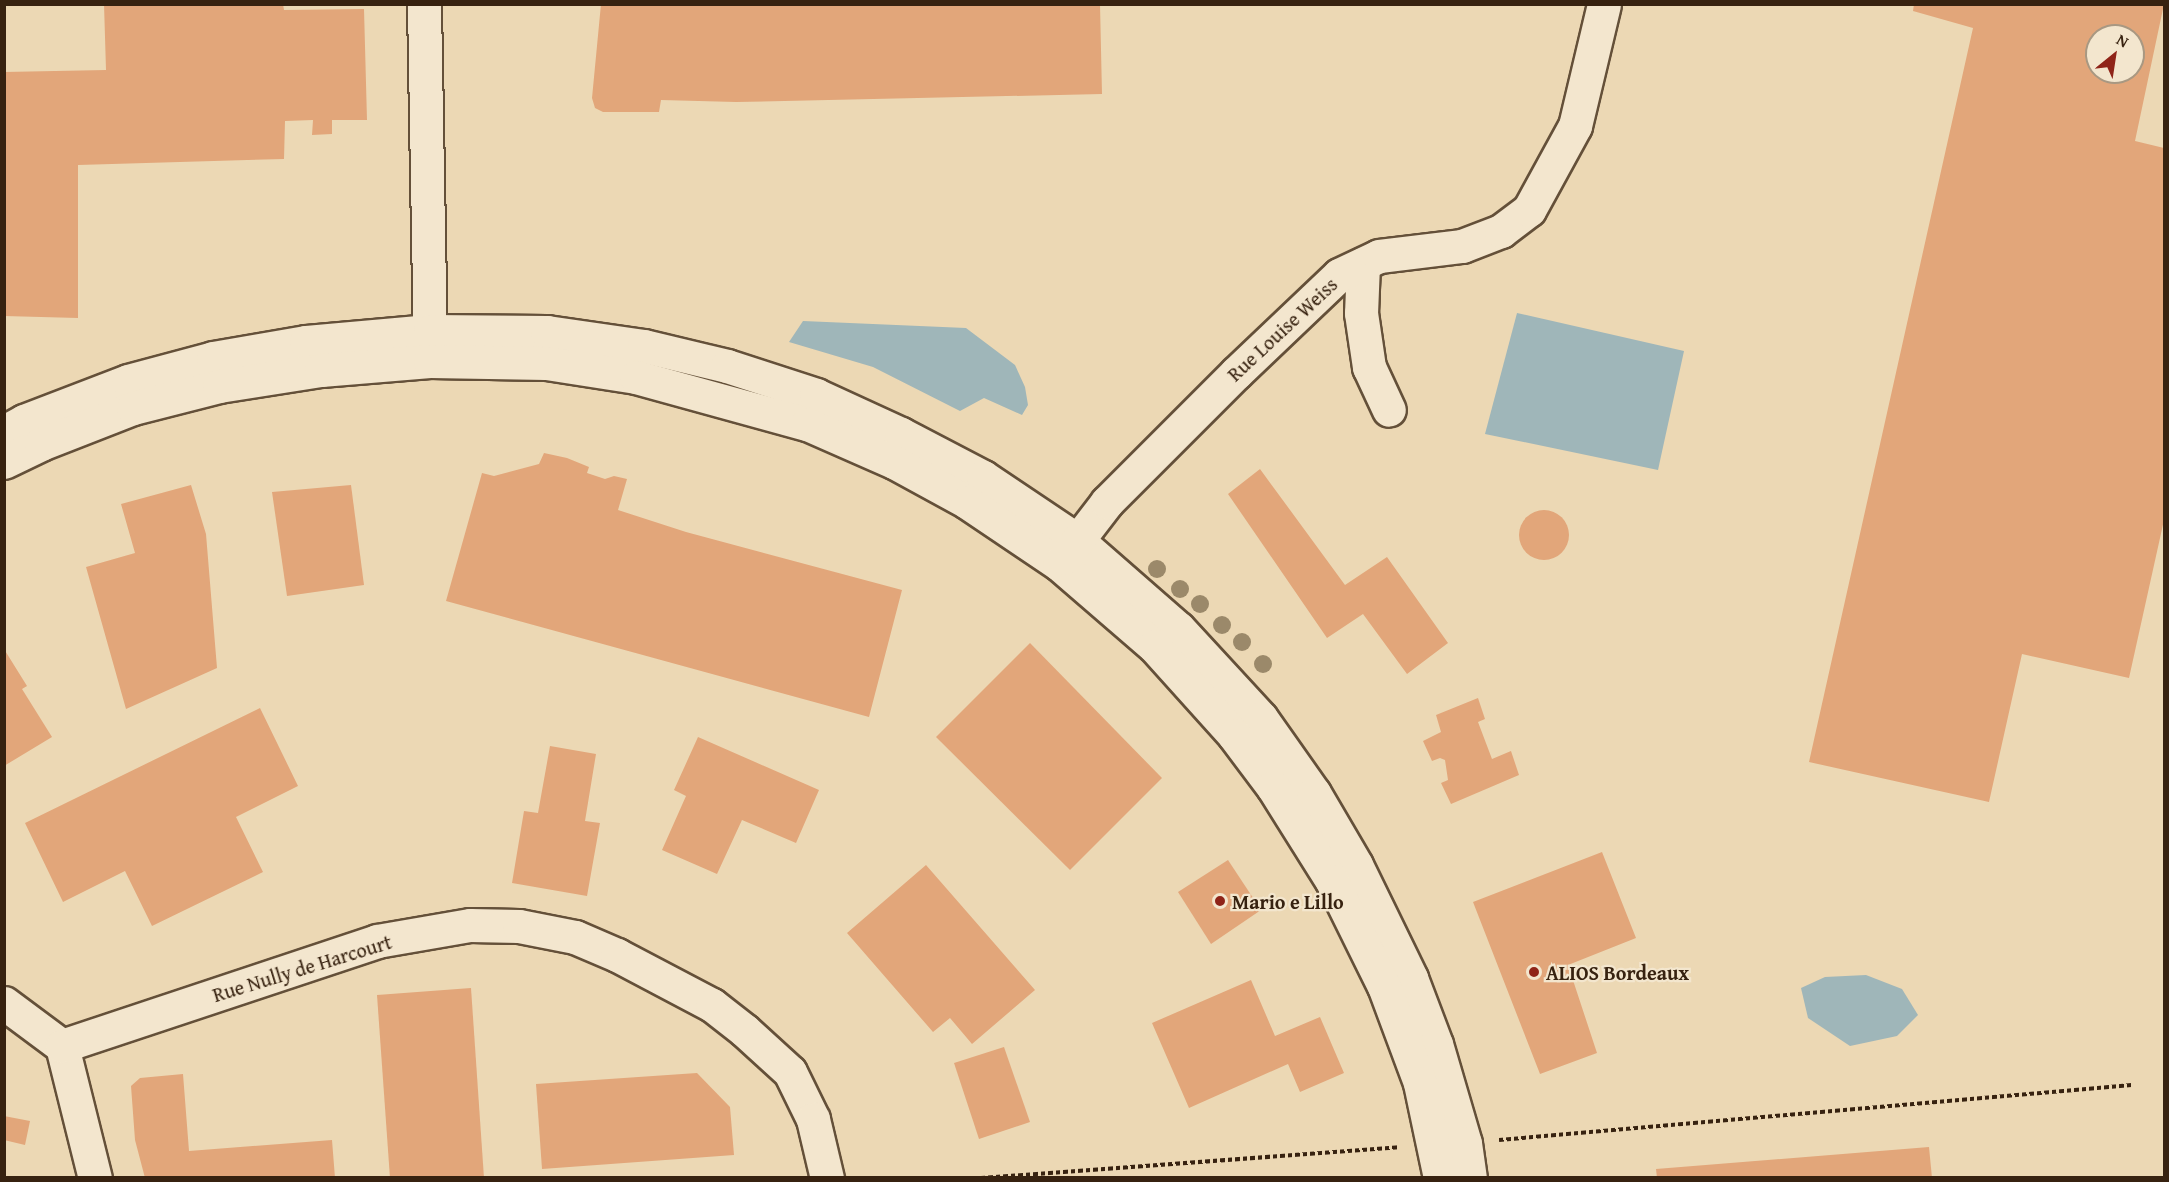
<!DOCTYPE html>
<style>
body{margin:0}
#map{position:relative;width:2169px;height:1182px;overflow:hidden;background:#ecd8b4;font-family:"Gentium Book Plus",serif}
div>[style]{position:absolute}
.water>*{inset:0;background:#9fb6b9}
.building>*{inset:0;background:#e2a67a}
.round{border-radius:50%}
.path>*{height:4px;margin-top:-2px;transform-origin:0;background:repeating-linear-gradient(90deg,#372210 0 4.5px,transparent 0 7.5px)}
.roads{filter:drop-shadow(2px 0 #645039) drop-shadow(-2px 0 #645039) drop-shadow(0 2px #645039) drop-shadow(0 -2px #645039)}
.minor>*{height:33px;margin:-16.5px;padding:0 16.5px;transform-origin:16.5px;border-radius:16.5px;background:#f3e6ce}
.trees>*{width:18px;height:18px;margin:-9px;border-radius:50%;background:#9b896a}
.dots>*{width:16px;height:16px;translate:-50% -50%;box-sizing:border-box;border:3px solid #f3e6ce;border-radius:50%}
span{translate:-50% -50%;white-space:nowrap;text-align:center;line-height:1.15;-webkit-text-stroke:4.5px #f3e6ce;paint-order:stroke}
.street-label{font-size:20px;color:#372210}
.poi-label{font-size:20px;color:#372210;font-weight:700}
.left{translate:0 -50%;text-align:left}
.frame{position:absolute;inset:0;border:6px solid #372210;pointer-events:none}
.north{position:absolute;left:2085px;top:24px;width:60px;height:60px;box-sizing:border-box;background:#f3e6ce;border:2px solid #a89882;border-radius:50%;rotate:30deg;font-size:16px;font-weight:700;line-height:24px;text-align:center;color:#372210}
.north::after{content:'';display:block;margin:auto;width:21px;height:27px;background:#8f2418;clip-path:polygon(50% 0,100% 100%,50% 72%,0 100%)}
</style>
<div id="map">
<div class="water">
<i style="clip-path:polygon(1517px 313px,1684px 351px,1658px 470px,1485px 434px)"></i>
<i style="clip-path:polygon(803px 321px,966px 328px,1015px 365px,1025px 387px,1028px 405px,1022px 415px,984px 398px,960px 411px,873px 367px,789px 342px)"></i>
<i style="clip-path:polygon(1866px 975px,1902px 989px,1918px 1015px,1897px 1036px,1850px 1046px,1808px 1018px,1801px 988px,1825px 977px)"></i>
</div>
<div class="building">
<i style="clip-path:polygon(104px 4px,283px 4px,284px 10px,364px 9px,367px 120px,332px 120px,332px 134px,312px 135px,313px 120px,285px 121px,284px 159px,78px 165px,78px 318px,4px 316px,4px 72px,106px 70px)"></i>
<i style="clip-path:polygon(601px 4px,1100px 4px,1102px 94px,736px 102px,661px 100px,659px 112px,603px 112px,595px 108px,592px 98px)"></i>
<i style="clip-path:polygon(evenodd,1914px 4px,2164px 4px,2135px 141px,2164px 148px,2164px 520px,2129px 678px,2022px 654px,1989px 802px,1809px 762px,1973px 28px,1913px 11px,1914px 4px,2097px 36px,2133px 36px,2133px 72px,2097px 72px,2097px 36px)"></i>
<i style="clip-path:polygon(544px 453px,567px 458px,589px 467px,587px 473px,605px 479px,614px 476px,627px 479px,618px 510px,686px 532px,902px 590px,869px 717px,446px 601px,482px 473px,494px 476px,539px 464px)"></i>
<i style="clip-path:polygon(1260px 469px,1345px 585px,1387px 557px,1448px 643px,1407px 674px,1363px 614px,1327px 638px,1228px 494px)"></i>
<i style="clip-path:polygon(191px 485px,206px 534px,217px 668px,126px 709px,86px 567px,135px 553px,121px 504px)"></i>
<i style="clip-path:polygon(351px 485px,364px 585px,287px 596px,272px 492px)"></i>
<i class="round" style="left:1519px;top:510px;width:50px;height:50px"></i>
<i style="clip-path:polygon(1030px 643px,1162px 778px,1070px 870px,936px 737px)"></i>
<i style="clip-path:polygon(4px 649px,27px 686px,22px 689px,52px 737px,4px 766px)"></i>
<i style="clip-path:polygon(1478px 698px,1485px 719px,1478px 722px,1492px 759px,1511px 751px,1519px 775px,1451px 804px,1441px 783px,1448px 780px,1445px 760px,1440px 758px,1432px 761px,1423px 741px,1441px 732px,1436px 715px)"></i>
<i style="clip-path:polygon(260px 708px,298px 786px,236px 817px,263px 872px,152px 926px,125px 871px,63px 902px,25px 823px)"></i>
<i style="clip-path:polygon(698px 737px,819px 790px,796px 843px,742px 820px,717px 874px,662px 850px,686px 796px,674px 790px)"></i>
<i style="clip-path:polygon(550px 746px,596px 754px,585px 821px,600px 823px,587px 896px,512px 883px,524px 811px,538px 813px)"></i>
<i style="clip-path:polygon(1602px 852px,1636px 938px,1568px 965px,1597px 1053px,1540px 1074px,1473px 902px)"></i>
<i style="clip-path:polygon(1228px 860px,1261px 910px,1211px 944px,1178px 892px)"></i>
<i style="clip-path:polygon(926px 865px,1035px 990px,972px 1044px,950px 1018px,933px 1032px,847px 933px)"></i>
<i style="clip-path:polygon(1251px 980px,1275px 1036px,1320px 1017px,1344px 1073px,1300px 1092px,1288px 1064px,1189px 1108px,1152px 1023px)"></i>
<i style="clip-path:polygon(471px 988px,484px 1178px,390px 1178px,377px 995px)"></i>
<i style="clip-path:polygon(1004px 1047px,1030px 1122px,979px 1139px,954px 1063px)"></i>
<i style="clip-path:polygon(697px 1073px,730px 1107px,734px 1155px,542px 1169px,536px 1084px)"></i>
<i style="clip-path:polygon(183px 1074px,189px 1151px,332px 1140px,335px 1178px,145px 1178px,135px 1140px,131px 1086px,140px 1078px)"></i>
<i style="clip-path:polygon(4px 1116px,30px 1121px,25px 1145px,4px 1140px)"></i>
<i style="clip-path:polygon(1929px 1147px,1932px 1178px,1657px 1178px,1656px 1169px)"></i>
</div>
<div class="path">
<i style="left:1499px;top:1140px;width:635px;rotate:-4.97deg"></i>
<i style="left:981px;top:1178px;width:419px;rotate:-4.2deg"></i>
</div>
<div class="roads">
<div class="minor">
<i style="left:424px;top:4px;width:349px;rotate:89deg"></i>
<i style="left:1363px;top:264px;width:49px;rotate:92.3deg"></i>
<i style="left:1361px;top:313px;width:55px;rotate:81.6deg"></i>
<i style="left:1369px;top:367px;width:47px;rotate:65.1deg"></i>
<i style="left:4px;top:432px;width:23px;rotate:-29deg"></i>
<i style="left:24px;top:421px;width:111px;rotate:-21deg"></i>
<i style="left:128px;top:381px;width:88px;rotate:-15.1deg"></i>
<i style="left:213px;top:358px;width:94px;rotate:-9.8deg"></i>
<i style="left:306px;top:342px;width:124px;rotate:-5.1deg"></i>
<i style="left:430px;top:331px;width:117px;rotate:0.5deg"></i>
<i style="left:547px;top:332px;width:98px;rotate:8.2deg"></i>
<i style="left:644px;top:346px;width:85px;rotate:13.5deg"></i>
<i style="left:727px;top:366px;width:94px;rotate:18deg"></i>
<i style="left:816px;top:395px;width:94px;rotate:24.6deg"></i>
<i style="left:901px;top:434px;width:93px;rotate:27.7deg"></i>
<i style="left:983px;top:477px;width:113px;rotate:33.8deg"></i>
<i style="left:1077px;top:540px;width:134px;rotate:41.1deg"></i>
<i style="left:1178px;top:628px;width:122px;rotate:47.3deg"></i>
<i style="left:1261px;top:718px;width:92px;rotate:54.8deg"></i>
<i style="left:1314px;top:793px;width:83px;rotate:59.7deg"></i>
<i style="left:1356px;top:865px;width:126px;rotate:64deg"></i>
<i style="left:1411px;top:978px;width:71px;rotate:69.3deg"></i>
<i style="left:1436px;top:1044px;width:103px;rotate:73.7deg"></i>
<i style="left:1465px;top:1143px;width:35px;rotate:82deg"></i>
<i style="left:4px;top:462px;width:41px;rotate:-25.9deg"></i>
<i style="left:41px;top:444px;width:99px;rotate:-21.4deg"></i>
<i style="left:133px;top:408px;width:89px;rotate:-14.3deg"></i>
<i style="left:219px;top:386px;width:103px;rotate:-8.9deg"></i>
<i style="left:321px;top:370px;width:109px;rotate:-4.7deg"></i>
<i style="left:430px;top:361px;width:116px;rotate:1deg"></i>
<i style="left:546px;top:363px;width:91px;rotate:8.8deg"></i>
<i style="left:636px;top:377px;width:177px;rotate:15.4deg"></i>
<i style="left:807px;top:424px;width:95px;rotate:23.6deg"></i>
<i style="left:894px;top:462px;width:83px;rotate:28.7deg"></i>
<i style="left:967px;top:502px;width:111px;rotate:34deg"></i>
<i style="left:1059px;top:564px;width:125px;rotate:40.8deg"></i>
<i style="left:1154px;top:646px;width:120px;rotate:48deg"></i>
<i style="left:1234px;top:735px;width:65px;rotate:53.1deg"></i>
<i style="left:1273px;top:787px;width:111px;rotate:57.9deg"></i>
<i style="left:1332px;top:881px;width:117px;rotate:63.7deg"></i>
<i style="left:1384px;top:986px;width:103px;rotate:69.6deg"></i>
<i style="left:1420px;top:1083px;width:97px;rotate:78.1deg"></i>
<i style="left:1064px;top:558px;width:71px;rotate:-52.5deg"></i>
<i style="left:1107px;top:502px;width:182px;rotate:-45deg"></i>
<i style="left:1236px;top:373px;width:142px;rotate:-43.6deg"></i>
<i style="left:1339px;top:275px;width:44px;rotate:-25.4deg"></i>
<i style="left:1379px;top:256px;width:84px;rotate:-6.9deg"></i>
<i style="left:1462px;top:246px;width:42px;rotate:-21deg"></i>
<i style="left:1501px;top:231px;width:35px;rotate:-37deg"></i>
<i style="left:1529px;top:210px;width:96px;rotate:-61.3deg"></i>
<i style="left:1575px;top:126px;width:125px;rotate:-76.6deg"></i>
<i style="left:4px;top:1003px;width:72px;rotate:36.6deg"></i>
<i style="left:62px;top:1046px;width:136px;rotate:76deg"></i>
<i style="left:62px;top:1046px;width:332px;rotate:-18.4deg"></i>
<i style="left:377px;top:941px;width:94px;rotate:-9.8deg"></i>
<i style="left:470px;top:925px;width:49px;rotate:1.2deg"></i>
<i style="left:519px;top:926px;width:57px;rotate:11.1deg"></i>
<i style="left:575px;top:937px;width:46px;rotate:23.2deg"></i>
<i style="left:617px;top:955px;width:107px;rotate:27.8deg"></i>
<i style="left:712px;top:1005px;width:41px;rotate:38deg"></i>
<i style="left:744px;top:1030px;width:62px;rotate:42.4deg"></i>
<i style="left:790px;top:1072px;width:52px;rotate:63.9deg"></i>
<i style="left:813px;top:1119px;width:61px;rotate:76.7deg"></i>
</div>
</div>
<div class="trees">
<i style="left:1157px;top:569px"></i>
<i style="left:1180px;top:589px"></i>
<i style="left:1200px;top:604px"></i>
<i style="left:1222px;top:625px"></i>
<i style="left:1242px;top:642px"></i>
<i style="left:1263px;top:664px"></i>
</div>
<div class="dots">
<i style="left:1220px;top:901px;background:#8f2418"></i>
<i style="left:1534px;top:972px;background:#8f2418"></i>
</div>
<div class="street-label">
<span style="left:1282px;top:329px;rotate:-43deg">Rue Louise Weiss</span>
<span style="left:302px;top:968px;rotate:-17deg">Rue Nully de Harcourt</span>
</div>
<div class="poi-label">
<span class="left" style="left:1232px;top:901px">Mario e Lillo</span>
<span class="left" style="left:1546px;top:972px">ALIOS Bordeaux</span>
</div>
<div class="frame"></div>
<div class="north">N</div>
</div>
